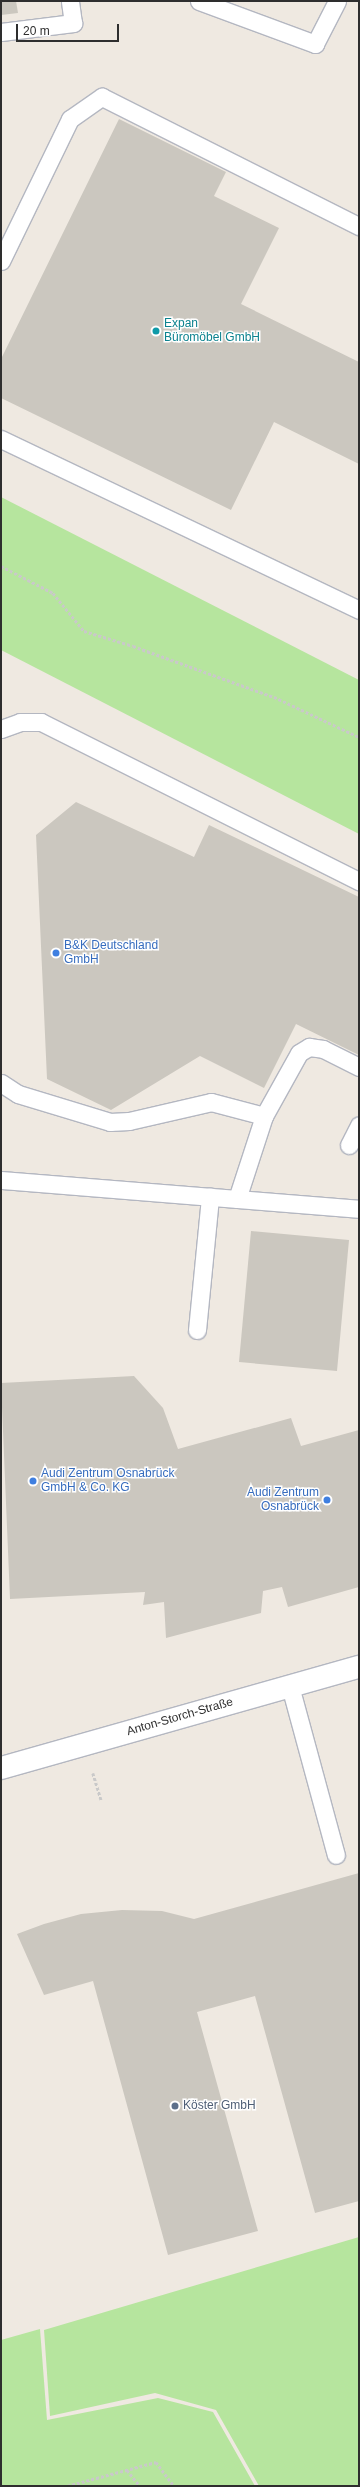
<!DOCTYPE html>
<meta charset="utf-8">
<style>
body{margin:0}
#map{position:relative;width:360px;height:2487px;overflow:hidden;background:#efe9e1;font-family:Arial,sans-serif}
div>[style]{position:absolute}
.green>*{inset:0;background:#b6e59e}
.building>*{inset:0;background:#cbc7bf}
.path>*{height:2.5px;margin-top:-1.25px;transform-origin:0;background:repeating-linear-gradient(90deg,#c9c9c9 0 3px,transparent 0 5px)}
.roads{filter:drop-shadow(1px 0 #b4b7c1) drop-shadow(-1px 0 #b4b7c1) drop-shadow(0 1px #b4b7c1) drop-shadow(0 -1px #b4b7c1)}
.service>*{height:17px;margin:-8.5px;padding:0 8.5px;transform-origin:8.5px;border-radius:8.5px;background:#fff}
.minor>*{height:22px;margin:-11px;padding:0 11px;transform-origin:11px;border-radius:11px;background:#fff}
.dots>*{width:11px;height:11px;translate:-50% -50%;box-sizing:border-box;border:2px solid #fff;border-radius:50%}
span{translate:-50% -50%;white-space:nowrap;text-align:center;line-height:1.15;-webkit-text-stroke:3px #fff;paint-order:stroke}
.culture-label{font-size:12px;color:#0d838f}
.left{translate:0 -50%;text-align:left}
.shop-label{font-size:12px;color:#366cbe}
.right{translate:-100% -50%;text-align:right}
.street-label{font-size:12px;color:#2e2e2e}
.service-label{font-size:12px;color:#4e5e75}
.frame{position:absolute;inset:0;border:2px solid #2e2e2e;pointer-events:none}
.scale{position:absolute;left:16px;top:24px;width:103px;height:18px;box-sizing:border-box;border:2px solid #2e2e2e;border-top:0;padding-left:5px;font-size:12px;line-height:14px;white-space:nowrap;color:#2e2e2e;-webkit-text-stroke:3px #fff;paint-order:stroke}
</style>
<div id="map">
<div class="green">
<i style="clip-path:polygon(1px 497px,359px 680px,359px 834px,1px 650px)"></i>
<i style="clip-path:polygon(359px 2237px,359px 2486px,259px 2486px,216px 2410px,155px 2393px,50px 2416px,44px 2330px)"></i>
<i style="clip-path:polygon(40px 2329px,47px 2420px,158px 2398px,213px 2412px,255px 2486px,1px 2486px,1px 2340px)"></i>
</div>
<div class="building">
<i style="clip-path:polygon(1px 1px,16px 1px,18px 13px,1px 15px)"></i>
<i style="clip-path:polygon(119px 119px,226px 172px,214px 196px,279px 228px,241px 304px,359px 362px,359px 464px,274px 422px,231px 510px,1px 398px,1px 359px)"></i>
<i style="clip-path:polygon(76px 802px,194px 857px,209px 825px,359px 897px,359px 1055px,296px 1024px,264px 1088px,200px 1056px,111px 1110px,47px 1079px,36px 835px)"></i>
<i style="clip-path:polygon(251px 1231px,349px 1240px,337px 1371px,239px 1362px)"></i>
<i style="clip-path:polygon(134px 1376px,163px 1408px,178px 1449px,291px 1418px,301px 1446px,359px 1430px,359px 1587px,288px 1607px,282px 1587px,263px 1591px,261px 1613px,166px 1638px,164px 1602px,143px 1605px,145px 1592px,10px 1599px,1px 1383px)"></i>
<i style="clip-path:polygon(359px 1873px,359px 2201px,315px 2213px,255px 1996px,197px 2012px,258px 2231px,168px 2255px,93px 1981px,44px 1995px,17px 1934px,44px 1924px,81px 1914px,122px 1910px,162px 1911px,194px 1919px)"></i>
</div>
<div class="path">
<i style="left:1px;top:566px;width:59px;rotate:27.4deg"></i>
<i style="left:53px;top:593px;width:49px;rotate:50.8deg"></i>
<i style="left:84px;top:631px;width:51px;rotate:17deg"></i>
<i style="left:133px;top:646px;width:150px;rotate:19.9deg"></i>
<i style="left:274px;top:697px;width:94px;rotate:25.2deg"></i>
<i style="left:93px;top:1773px;width:28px;rotate:73deg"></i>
<i style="left:127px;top:2470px;width:21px;rotate:51deg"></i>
<i style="left:67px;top:2486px;width:92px;rotate:-15.1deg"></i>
<i style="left:156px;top:2462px;width:30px;rotate:53deg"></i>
</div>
<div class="roads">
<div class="service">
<i style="left:199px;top:1px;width:124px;rotate:20.3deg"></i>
<i style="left:315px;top:44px;width:48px;rotate:-62.9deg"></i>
<i style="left:1px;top:32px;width:73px;rotate:-7.1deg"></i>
<i style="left:73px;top:23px;width:22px;rotate:-98deg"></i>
<i style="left:1px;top:261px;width:158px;rotate:-64.1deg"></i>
<i style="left:70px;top:119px;width:39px;rotate:-35deg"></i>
<i style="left:102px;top:97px;width:288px;rotate:26.7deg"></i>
<i style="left:1px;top:439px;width:397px;rotate:25.5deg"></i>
<i style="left:1px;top:729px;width:20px;rotate:-20deg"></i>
<i style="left:20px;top:722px;width:21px"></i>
<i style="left:41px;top:722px;width:356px;rotate:26.6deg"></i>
<i style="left:1px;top:1083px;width:20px;rotate:33deg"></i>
<i style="left:18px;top:1094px;width:96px;rotate:16.9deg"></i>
<i style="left:110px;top:1122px;width:19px;rotate:-3deg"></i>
<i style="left:129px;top:1121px;width:84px;rotate:-13deg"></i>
<i style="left:211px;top:1102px;width:55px;rotate:14.8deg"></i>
<i style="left:349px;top:1145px;width:22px;rotate:-63deg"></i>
<i style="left:1px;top:1180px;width:359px;rotate:4.6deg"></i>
<i style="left:237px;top:1199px;width:87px;rotate:-72deg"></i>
<i style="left:264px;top:1116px;width:72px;rotate:-60.9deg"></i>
<i style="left:299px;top:1053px;width:12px;rotate:-31deg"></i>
<i style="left:309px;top:1047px;width:14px;rotate:8deg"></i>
<i style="left:323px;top:1049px;width:40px;rotate:26.6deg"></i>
<i style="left:197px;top:1330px;width:134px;rotate:-84.4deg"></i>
<i style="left:290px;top:1686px;width:175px;rotate:74.8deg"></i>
</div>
<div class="minor">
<i style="left:1px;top:1768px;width:372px;rotate:-15.8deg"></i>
</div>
</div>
<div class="dots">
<i style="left:156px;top:331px;background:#0f9aa8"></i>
<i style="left:56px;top:953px;background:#3f7fe0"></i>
<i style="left:33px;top:1481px;background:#3f7fe0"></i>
<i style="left:327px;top:1500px;background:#3f7fe0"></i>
<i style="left:175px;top:2106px;background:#5c6f8a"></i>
</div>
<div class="culture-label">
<span class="left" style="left:164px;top:331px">Expan<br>Büromöbel GmbH</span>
</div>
<div class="shop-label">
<span class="left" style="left:64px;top:953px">B&amp;K Deutschland<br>GmbH</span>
<span class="left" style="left:41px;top:1481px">Audi Zentrum Osnabrück<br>GmbH &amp; Co. KG</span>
<span class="right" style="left:319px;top:1500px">Audi Zentrum<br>Osnabrück</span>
</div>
<div class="street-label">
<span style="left:180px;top:1717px;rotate:-16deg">Anton-Storch-Straße</span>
</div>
<div class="service-label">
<span class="left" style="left:183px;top:2106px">Köster GmbH</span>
</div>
<div class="frame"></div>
<div class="scale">20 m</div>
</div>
